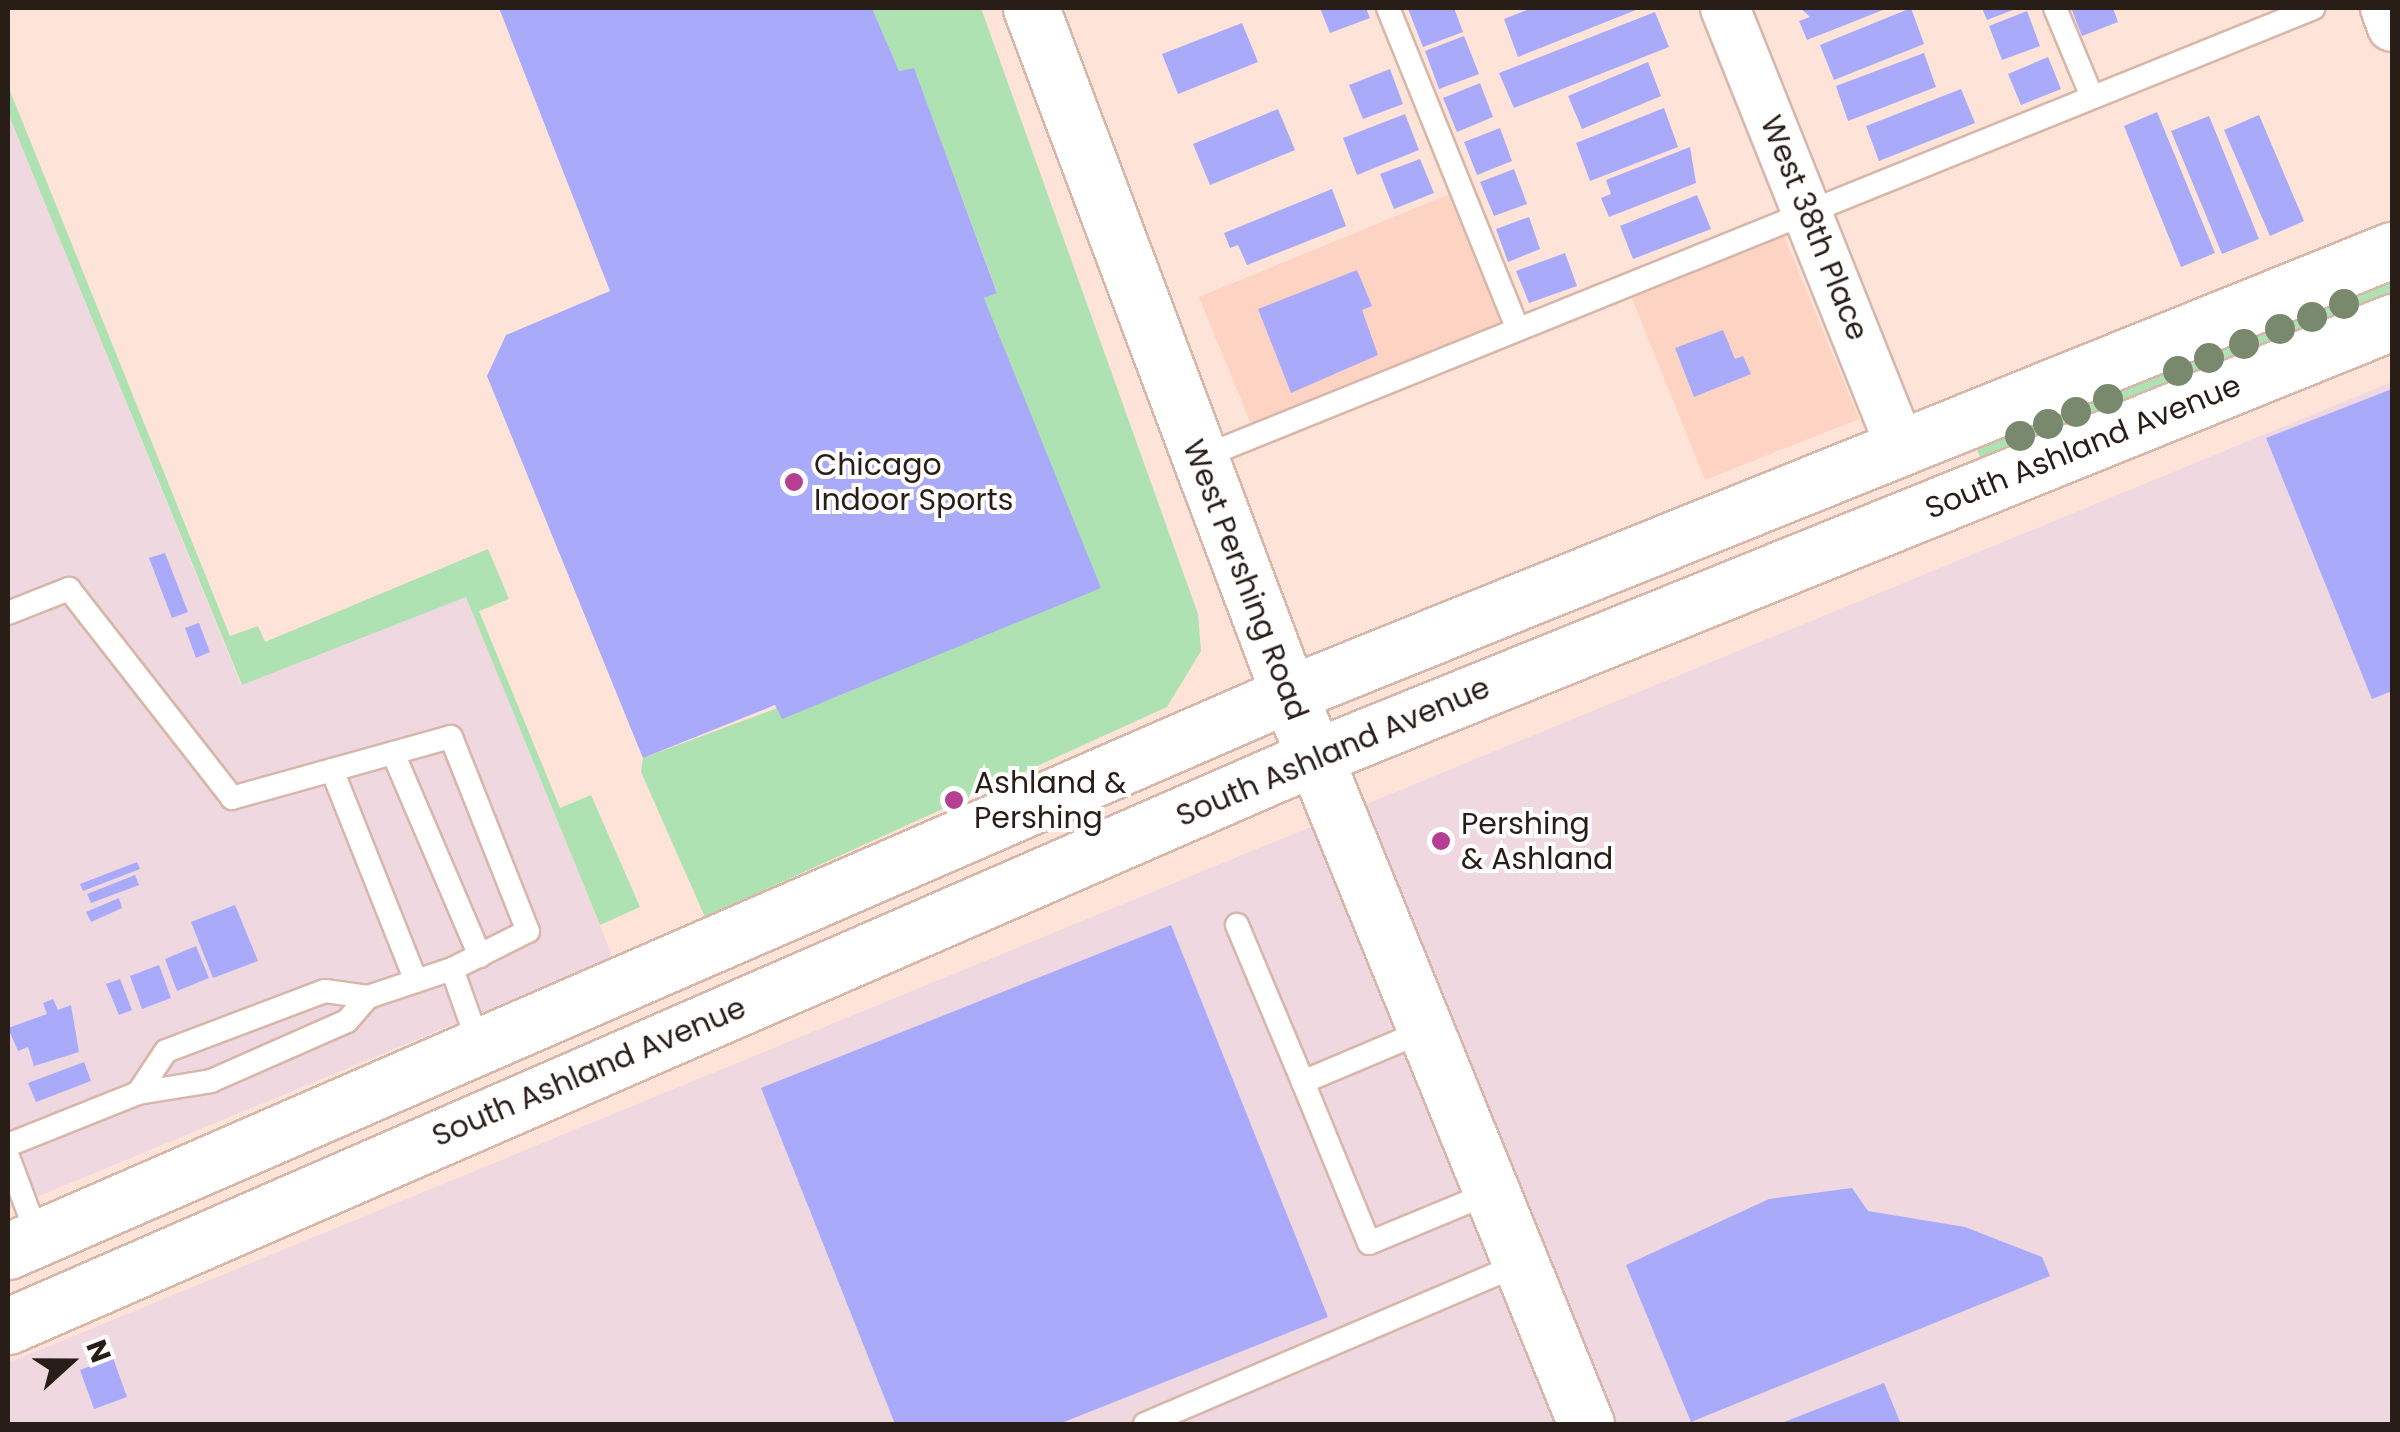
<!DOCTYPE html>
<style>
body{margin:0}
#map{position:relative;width:2400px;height:1432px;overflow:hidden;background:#fde3d8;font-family:Poppins,sans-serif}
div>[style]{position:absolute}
.built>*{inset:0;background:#fdd4c3}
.industrial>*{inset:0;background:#f0d8e1}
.green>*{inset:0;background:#aee2b3}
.building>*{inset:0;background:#a9abfa}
.roads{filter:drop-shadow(2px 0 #d7b7aa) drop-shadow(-2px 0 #d7b7aa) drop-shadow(0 2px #d7b7aa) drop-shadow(0 -2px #d7b7aa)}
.service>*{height:22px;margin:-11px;padding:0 11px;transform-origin:11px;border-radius:11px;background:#fff}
.minor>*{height:48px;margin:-24px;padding:0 24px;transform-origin:24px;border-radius:24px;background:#fff}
.secondary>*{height:55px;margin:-27.5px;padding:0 27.5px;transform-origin:27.5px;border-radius:27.5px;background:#fff}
.trees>*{width:30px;height:30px;margin:-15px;border-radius:50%;background:#78896e}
.dots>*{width:28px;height:28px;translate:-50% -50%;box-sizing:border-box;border:5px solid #fff;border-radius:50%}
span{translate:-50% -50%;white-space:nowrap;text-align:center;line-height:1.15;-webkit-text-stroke:8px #fff;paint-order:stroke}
.street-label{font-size:30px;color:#291d18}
.poi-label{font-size:30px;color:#291d18}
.left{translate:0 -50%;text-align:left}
.frame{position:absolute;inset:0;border:10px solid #291d18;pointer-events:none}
.north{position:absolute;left:20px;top:1312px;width:100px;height:100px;-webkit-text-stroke:8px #fff;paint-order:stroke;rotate:69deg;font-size:28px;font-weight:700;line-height:40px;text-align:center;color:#291d18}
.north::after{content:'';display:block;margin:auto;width:35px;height:45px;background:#291d18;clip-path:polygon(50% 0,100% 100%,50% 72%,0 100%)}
</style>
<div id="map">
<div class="built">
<i style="clip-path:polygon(1462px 189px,1518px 329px,1256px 436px,1199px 297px)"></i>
<i style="clip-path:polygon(1779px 224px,1859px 419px,1705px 480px,1627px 286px)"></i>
</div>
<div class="industrial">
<i style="clip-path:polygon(8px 113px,241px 685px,466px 597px,613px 958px,8px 1209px)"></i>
<i style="clip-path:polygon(2392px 382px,2392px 1424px,8px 1424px,8px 1363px)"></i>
</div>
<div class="green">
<i style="clip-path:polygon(872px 8px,981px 8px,1198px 614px,1201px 651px,1167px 707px,705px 917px,641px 772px,643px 758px,1100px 588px,984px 298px,997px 292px,914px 69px,899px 71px)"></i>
<i style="clip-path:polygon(8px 86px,230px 636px,258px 626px,265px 642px,488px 549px,509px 599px,479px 611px,560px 808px,591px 795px,640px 907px,600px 925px,466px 597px,242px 685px,8px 113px)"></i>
<i style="clip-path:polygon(2392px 275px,2392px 293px,1981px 459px,1976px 447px,2016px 428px)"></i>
</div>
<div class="building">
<i style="clip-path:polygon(499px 8px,872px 8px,899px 71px,914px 68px,997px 293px,984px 298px,1101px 588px,782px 719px,775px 705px,643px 758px,487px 376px,506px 335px,610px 291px)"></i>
<i style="clip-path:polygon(1320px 8px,1366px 8px,1370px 18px,1330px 33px)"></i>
<i style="clip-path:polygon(1454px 8px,1463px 32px,1423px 47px,1408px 9px)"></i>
<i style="clip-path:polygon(1532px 8px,1641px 8px,1518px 57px,1504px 19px)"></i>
<i style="clip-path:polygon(1800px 8px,1888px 8px,1807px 40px,1799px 21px,1810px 17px)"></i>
<i style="clip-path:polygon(1911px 8px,1924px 44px,1834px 80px,1820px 45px)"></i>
<i style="clip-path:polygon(1982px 8px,2018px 8px,1987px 20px)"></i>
<i style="clip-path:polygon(2071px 8px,2113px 8px,2118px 22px,2082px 36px)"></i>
<i style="clip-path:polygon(2027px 11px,2040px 46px,2002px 60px,1989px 26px)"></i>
<i style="clip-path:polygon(1655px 12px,1669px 47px,1514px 108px,1499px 73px)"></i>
<i style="clip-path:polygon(1242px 23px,1258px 62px,1178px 94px,1162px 54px)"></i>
<i style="clip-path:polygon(1464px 36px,1479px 74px,1439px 89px,1425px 51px)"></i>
<i style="clip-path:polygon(1924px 53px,1936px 87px,1848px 121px,1836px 86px)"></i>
<i style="clip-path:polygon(2048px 57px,2061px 89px,2021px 105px,2008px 74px)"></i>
<i style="clip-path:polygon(1648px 62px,1661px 96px,1582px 129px,1568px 96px)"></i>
<i style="clip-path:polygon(1390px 69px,1403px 104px,1363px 119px,1349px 85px)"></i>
<i style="clip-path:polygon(1480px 83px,1493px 117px,1457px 132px,1443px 98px)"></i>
<i style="clip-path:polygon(1961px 89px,1975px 123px,1879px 161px,1866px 126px)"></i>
<i style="clip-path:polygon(1664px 108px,1678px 147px,1590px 181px,1576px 143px)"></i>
<i style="clip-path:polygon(1278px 109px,1295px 150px,1210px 185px,1193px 144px)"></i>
<i style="clip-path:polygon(2157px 112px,2215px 253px,2181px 267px,2124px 126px)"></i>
<i style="clip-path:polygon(1405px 114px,1419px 150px,1357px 175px,1343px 138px)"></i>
<i style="clip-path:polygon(2259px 115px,2304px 221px,2270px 236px,2224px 130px)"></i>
<i style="clip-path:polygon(2209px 116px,2259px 239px,2222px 254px,2171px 131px)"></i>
<i style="clip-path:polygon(1500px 128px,1512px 161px,1477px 175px,1464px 142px)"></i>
<i style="clip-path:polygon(1690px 147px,1696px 183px,1609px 217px,1601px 198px,1611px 194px,1606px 180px)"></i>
<i style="clip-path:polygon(1420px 159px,1434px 193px,1394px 209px,1380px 174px)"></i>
<i style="clip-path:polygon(1514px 169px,1527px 204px,1494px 216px,1480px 182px)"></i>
<i style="clip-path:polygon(1332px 189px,1346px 226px,1247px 265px,1238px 245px,1230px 248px,1224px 233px)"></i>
<i style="clip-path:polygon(1697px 195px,1711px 229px,1633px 259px,1620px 226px)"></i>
<i style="clip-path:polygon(1529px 217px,1540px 249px,1508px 262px,1496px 229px)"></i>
<i style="clip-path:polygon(1565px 253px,1577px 286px,1529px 303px,1516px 271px)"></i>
<i style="clip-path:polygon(1357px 270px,1372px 306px,1362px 310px,1378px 355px,1291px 393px,1258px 309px)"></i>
<i style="clip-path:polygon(1723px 330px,1735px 359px,1743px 356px,1751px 374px,1694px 397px,1675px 348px)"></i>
<i style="clip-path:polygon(2392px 389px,2392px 691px,2372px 699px,2266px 438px)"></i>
<i style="clip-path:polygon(165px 553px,188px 612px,172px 618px,149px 558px)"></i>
<i style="clip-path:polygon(199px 623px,210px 652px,196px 658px,185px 628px)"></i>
<i style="clip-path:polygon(137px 862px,140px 869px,83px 891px,80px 884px)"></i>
<i style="clip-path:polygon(135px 875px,139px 885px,91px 903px,87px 894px)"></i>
<i style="clip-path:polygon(119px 898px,122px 908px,91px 922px,86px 912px)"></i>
<i style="clip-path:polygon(235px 905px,258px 961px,213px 978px,191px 922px)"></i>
<i style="clip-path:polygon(1171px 925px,1328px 1317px,1059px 1424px,895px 1424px,761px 1088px)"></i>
<i style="clip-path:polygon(196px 946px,209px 978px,177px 991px,165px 959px)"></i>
<i style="clip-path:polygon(159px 965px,171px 998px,142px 1009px,130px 976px)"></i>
<i style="clip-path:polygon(120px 979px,132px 1010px,119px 1015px,106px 984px)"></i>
<i style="clip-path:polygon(53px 999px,58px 1010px,71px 1005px,79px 1052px,34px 1066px,28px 1047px,18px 1051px,8px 1028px,47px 1014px,43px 1003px)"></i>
<i style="clip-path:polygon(84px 1062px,91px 1081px,36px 1102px,28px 1083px)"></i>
<i style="clip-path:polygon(1852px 1188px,1868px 1211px,1965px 1227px,2042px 1257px,2050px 1276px,1691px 1422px,1626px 1265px,1769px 1199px)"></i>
<i style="clip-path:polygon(113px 1358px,127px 1397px,94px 1409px,80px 1370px)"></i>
<i style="clip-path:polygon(1884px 1383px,1901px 1424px,1779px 1424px)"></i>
</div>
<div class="roads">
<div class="service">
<i style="left:1388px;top:8px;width:346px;rotate:68deg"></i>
<i style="left:2055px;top:8px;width:96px;rotate:67.4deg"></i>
<i style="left:1200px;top:458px;width:1201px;rotate:-22deg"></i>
<i style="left:8px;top:613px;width:66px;rotate:-21.5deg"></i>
<i style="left:69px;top:589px;width:265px;rotate:52deg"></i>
<i style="left:232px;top:798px;width:227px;rotate:-15.6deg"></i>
<i style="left:451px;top:737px;width:209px;rotate:68.4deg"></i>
<i style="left:528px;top:931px;width:85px;rotate:153.4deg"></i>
<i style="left:393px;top:753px;width:221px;rotate:66.8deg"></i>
<i style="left:332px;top:770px;width:227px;rotate:68.3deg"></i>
<i style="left:1237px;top:925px;width:170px;rotate:67.2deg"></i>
<i style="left:1426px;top:1030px;width:134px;rotate:157.1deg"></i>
<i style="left:1303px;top:1082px;width:174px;rotate:67.7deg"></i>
<i style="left:1369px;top:1243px;width:133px;rotate:-22.5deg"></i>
<i style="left:138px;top:1093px;width:50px;rotate:-56.3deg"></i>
<i style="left:166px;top:1051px;width:170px;rotate:-20.7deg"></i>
<i style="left:325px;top:991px;width:43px;rotate:7.9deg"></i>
<i style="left:8px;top:1145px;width:140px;rotate:-21.8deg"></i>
<i style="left:138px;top:1093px;width:74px;rotate:-9.3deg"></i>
<i style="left:211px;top:1081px;width:149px;rotate:-23.8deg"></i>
<i style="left:347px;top:1021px;width:32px;rotate:-49deg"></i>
<i style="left:368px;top:997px;width:89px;rotate:-18.4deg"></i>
<i style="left:452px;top:969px;width:81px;rotate:70.4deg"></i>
<i style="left:8px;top:1157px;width:85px;rotate:69.4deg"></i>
<i style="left:1145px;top:1424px;width:409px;rotate:-23.1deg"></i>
</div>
<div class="minor">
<i style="left:1725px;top:8px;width:474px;rotate:68.2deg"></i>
<i style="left:2385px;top:8px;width:20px;rotate:70deg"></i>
</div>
<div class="secondary">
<i style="left:1031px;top:8px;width:733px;rotate:69.39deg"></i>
<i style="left:1289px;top:694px;width:788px;rotate:67.86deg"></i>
<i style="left:8px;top:1251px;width:1397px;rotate:-23.5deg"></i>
<i style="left:1289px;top:694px;width:1189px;rotate:-21.93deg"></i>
<i style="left:8px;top:1326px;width:1425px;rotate:-23.53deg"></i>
<i style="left:1315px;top:757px;width:1162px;rotate:-21.99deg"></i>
</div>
</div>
<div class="trees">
<i style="left:2344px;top:304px"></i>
<i style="left:2312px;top:317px"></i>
<i style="left:2280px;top:329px"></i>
<i style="left:2244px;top:344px"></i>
<i style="left:2209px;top:358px"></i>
<i style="left:2178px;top:371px"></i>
<i style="left:2108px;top:399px"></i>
<i style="left:2076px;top:412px"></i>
<i style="left:2048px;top:424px"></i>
<i style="left:2020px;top:436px"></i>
</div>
<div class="dots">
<i style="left:794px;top:482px;background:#b63f94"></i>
<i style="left:954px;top:800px;background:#b63f94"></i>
<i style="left:1441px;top:841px;background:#b63f94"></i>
</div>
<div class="street-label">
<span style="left:1814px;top:228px;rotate:68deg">West 38th Place</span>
<span style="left:2083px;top:447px;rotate:-22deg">South Ashland Avenue</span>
<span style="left:1245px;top:580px;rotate:69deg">West Pershing Road</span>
<span style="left:1333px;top:752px;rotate:-23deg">South Ashland Avenue</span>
<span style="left:589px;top:1072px;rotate:-23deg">South Ashland Avenue</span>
</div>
<div class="poi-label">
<span class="left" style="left:814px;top:482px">Chicago<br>Indoor Sports</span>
<span class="left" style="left:974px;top:800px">Ashland &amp;<br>Pershing</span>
<span class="left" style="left:1461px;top:841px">Pershing<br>&amp; Ashland</span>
</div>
<div class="frame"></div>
<div class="north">N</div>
</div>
